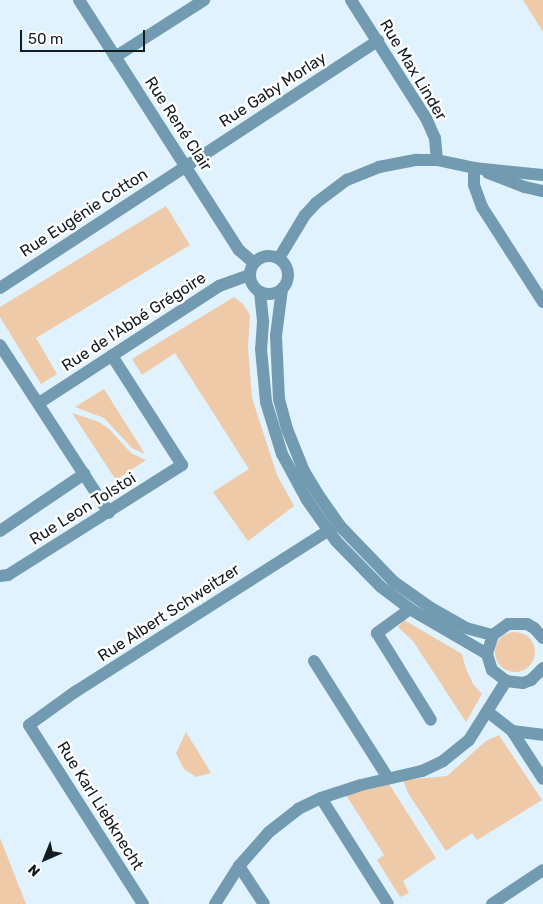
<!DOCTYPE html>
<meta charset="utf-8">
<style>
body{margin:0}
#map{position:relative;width:543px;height:904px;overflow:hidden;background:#dff2fe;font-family:Rubik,sans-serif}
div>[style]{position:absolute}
.green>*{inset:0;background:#eecaa8}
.round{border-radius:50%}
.street>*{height:12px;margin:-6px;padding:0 6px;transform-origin:6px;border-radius:6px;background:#729ab1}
.street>.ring{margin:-6px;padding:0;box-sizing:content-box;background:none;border:12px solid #729ab1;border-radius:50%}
span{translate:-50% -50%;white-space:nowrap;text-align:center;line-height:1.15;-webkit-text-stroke:5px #fff;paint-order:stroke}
.street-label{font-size:16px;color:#141c22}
.north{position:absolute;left:20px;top:834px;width:50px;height:50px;-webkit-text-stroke:4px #fff;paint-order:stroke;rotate:224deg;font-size:14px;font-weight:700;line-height:20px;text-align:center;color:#141c22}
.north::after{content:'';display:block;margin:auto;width:18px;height:22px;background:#141c22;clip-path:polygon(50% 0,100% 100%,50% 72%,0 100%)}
.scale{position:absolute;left:20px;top:30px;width:125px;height:22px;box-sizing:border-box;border:2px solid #141c22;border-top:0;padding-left:6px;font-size:15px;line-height:18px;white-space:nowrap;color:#141c22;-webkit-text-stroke:4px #fff;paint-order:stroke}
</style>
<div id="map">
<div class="green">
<i style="clip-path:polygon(523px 0,543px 0,543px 32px)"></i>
<i style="clip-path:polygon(166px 206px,190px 245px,36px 338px,57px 374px,41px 384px,0 317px,0 307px)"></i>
<i style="clip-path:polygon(234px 297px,243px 304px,250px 315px,248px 347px,252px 398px,277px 475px,294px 506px,248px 541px,213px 492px,249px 469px,175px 353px,142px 375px,132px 359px)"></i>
<i style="clip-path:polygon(104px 389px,145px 454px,132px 448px,104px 418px,75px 407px)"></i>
<i style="clip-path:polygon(72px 413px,99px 422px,109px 429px,131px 453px,146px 460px,116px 480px)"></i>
<i style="clip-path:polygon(404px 620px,462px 654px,466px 669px,473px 684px,482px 694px,466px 722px,413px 641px,398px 627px)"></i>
<i class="round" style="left:495px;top:632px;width:40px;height:40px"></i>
<i style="clip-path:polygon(186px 732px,211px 773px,196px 777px,184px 769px,176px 753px)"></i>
<i style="clip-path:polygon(499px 735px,542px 800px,477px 840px,472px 833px,446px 851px,408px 793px,403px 780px,447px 776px,486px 741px)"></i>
<i style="clip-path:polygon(389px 784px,436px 858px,403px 881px,409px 893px,400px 897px,377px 860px,384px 855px,346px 795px)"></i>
<i style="clip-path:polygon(0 838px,26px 904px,0 904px)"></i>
</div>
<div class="street">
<i style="left:79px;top:0;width:297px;rotate:57.4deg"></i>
<i style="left:239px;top:250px;width:20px;rotate:41deg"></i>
<i style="left:351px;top:0;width:140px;rotate:57.6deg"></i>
<i style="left:426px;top:118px;width:22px;rotate:66deg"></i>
<i style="left:435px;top:138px;width:22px;rotate:85deg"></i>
<i style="left:115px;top:57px;width:106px;rotate:-32.6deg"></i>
<i style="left:474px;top:168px;width:17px;rotate:90deg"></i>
<i style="left:474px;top:185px;width:23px;rotate:70deg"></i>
<i style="left:482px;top:207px;width:113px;rotate:57.3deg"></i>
<i style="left:488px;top:173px;width:40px;rotate:21deg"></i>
<i style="left:525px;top:187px;width:18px;rotate:13deg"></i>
<i class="ring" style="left:250px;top:256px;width:26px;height:26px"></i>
<i style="left:279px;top:258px;width:50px;rotate:-58.8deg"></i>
<i style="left:305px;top:215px;width:16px;rotate:-47deg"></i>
<i style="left:316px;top:203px;width:39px;rotate:-37deg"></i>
<i style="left:347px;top:180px;width:35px;rotate:-22deg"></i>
<i style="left:379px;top:167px;width:38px;rotate:-11deg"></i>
<i style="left:416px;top:160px;width:21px"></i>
<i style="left:437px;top:160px;width:38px;rotate:12deg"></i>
<i style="left:474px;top:168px;width:69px;rotate:5.8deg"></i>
<i style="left:0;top:288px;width:452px;rotate:-33.2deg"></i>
<i style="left:282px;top:289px;width:47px;rotate:97.3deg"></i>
<i style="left:276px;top:336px;width:63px;rotate:87.3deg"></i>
<i style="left:279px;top:399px;width:31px;rotate:75deg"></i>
<i style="left:287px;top:429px;width:45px;rotate:68deg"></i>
<i style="left:304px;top:471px;width:26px;rotate:59deg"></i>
<i style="left:317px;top:493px;width:39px;rotate:55deg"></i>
<i style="left:339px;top:525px;width:79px;rotate:46deg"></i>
<i style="left:394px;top:582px;width:45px;rotate:35.1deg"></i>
<i style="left:431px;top:608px;width:40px;rotate:29.7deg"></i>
<i style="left:466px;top:628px;width:28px;rotate:15deg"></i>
<i style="left:260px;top:292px;width:30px;rotate:84deg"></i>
<i style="left:263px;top:322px;width:27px;rotate:94deg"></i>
<i style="left:261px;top:349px;width:53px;rotate:84.6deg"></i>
<i style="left:266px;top:402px;width:54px;rotate:72.9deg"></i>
<i style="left:282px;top:454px;width:52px;rotate:61.5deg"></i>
<i style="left:307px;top:500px;width:50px;rotate:54.7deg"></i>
<i style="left:336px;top:541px;width:64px;rotate:45.6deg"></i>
<i style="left:381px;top:587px;width:36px;rotate:37deg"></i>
<i style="left:410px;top:609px;width:89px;rotate:30.3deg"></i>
<i style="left:0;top:345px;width:200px;rotate:57deg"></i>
<i style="left:39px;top:403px;width:215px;rotate:-33deg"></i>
<i style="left:219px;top:286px;width:32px;rotate:-20deg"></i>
<i style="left:0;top:531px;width:102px;rotate:-34.2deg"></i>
<i style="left:0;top:576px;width:8px;rotate:-7deg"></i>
<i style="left:8px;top:575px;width:206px;rotate:-32.3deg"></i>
<i style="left:182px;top:465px;width:130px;rotate:-122.7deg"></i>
<i style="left:410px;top:609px;width:41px;rotate:144deg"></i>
<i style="left:377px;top:633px;width:102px;rotate:58.2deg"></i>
<i style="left:543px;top:638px;width:13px;rotate:-132deg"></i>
<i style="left:534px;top:628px;width:8px;rotate:-150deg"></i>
<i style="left:527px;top:624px;width:19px;rotate:180deg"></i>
<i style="left:508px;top:624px;width:19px;rotate:144deg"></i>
<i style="left:493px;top:635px;width:20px;rotate:108deg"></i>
<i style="left:487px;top:654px;width:17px;rotate:73deg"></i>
<i style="left:492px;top:670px;width:18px;rotate:38deg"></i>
<i style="left:506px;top:681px;width:17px;rotate:7deg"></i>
<i style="left:523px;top:683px;width:9px;rotate:-21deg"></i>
<i style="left:531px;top:680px;width:17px;rotate:-45deg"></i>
<i style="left:314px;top:661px;width:138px;rotate:57.7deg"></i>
<i style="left:488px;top:712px;width:31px;rotate:38deg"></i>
<i style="left:512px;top:731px;width:57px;rotate:57.1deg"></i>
<i style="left:512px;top:731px;width:31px;rotate:7deg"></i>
<i style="left:321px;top:798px;width:125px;rotate:57.7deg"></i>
<i style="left:239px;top:866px;width:45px;rotate:56.7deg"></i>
<i style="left:143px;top:904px;width:212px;rotate:-122.5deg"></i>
<i style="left:29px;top:725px;width:57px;rotate:-35.7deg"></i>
<i style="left:75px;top:692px;width:300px;rotate:-32.5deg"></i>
<i style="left:215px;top:904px;width:45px;rotate:-57.7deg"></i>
<i style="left:239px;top:866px;width:45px;rotate:-48.6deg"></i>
<i style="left:269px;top:832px;width:37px;rotate:-38deg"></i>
<i style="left:298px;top:809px;width:25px;rotate:-26deg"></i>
<i style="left:321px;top:798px;width:42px;rotate:-18deg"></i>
<i style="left:361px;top:785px;width:63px;rotate:-12.9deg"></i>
<i style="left:422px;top:771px;width:23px;rotate:-25deg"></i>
<i style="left:443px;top:761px;width:33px;rotate:-39deg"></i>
<i style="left:469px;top:740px;width:70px;rotate:-57.9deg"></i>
<i style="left:492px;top:904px;width:61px;rotate:-33.7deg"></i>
</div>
<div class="street-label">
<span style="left:413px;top:70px;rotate:59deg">Rue Max Linder</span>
<span style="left:273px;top:90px;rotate:-33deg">Rue Gaby Morlay</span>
<span style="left:178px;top:124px;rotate:57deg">Rue René Clair</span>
<span style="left:84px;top:213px;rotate:-33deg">Rue Eugénie Cotton</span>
<span style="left:134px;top:322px;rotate:-33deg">Rue de l'Abbé Grégoire</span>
<span style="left:83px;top:509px;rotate:-32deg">Rue Leon Tolstoi</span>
<span style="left:169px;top:613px;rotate:-33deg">Rue Albert Schweitzer</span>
<span style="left:100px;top:806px;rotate:58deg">Rue Karl Liebknecht</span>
</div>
<div class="north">N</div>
<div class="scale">50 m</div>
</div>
